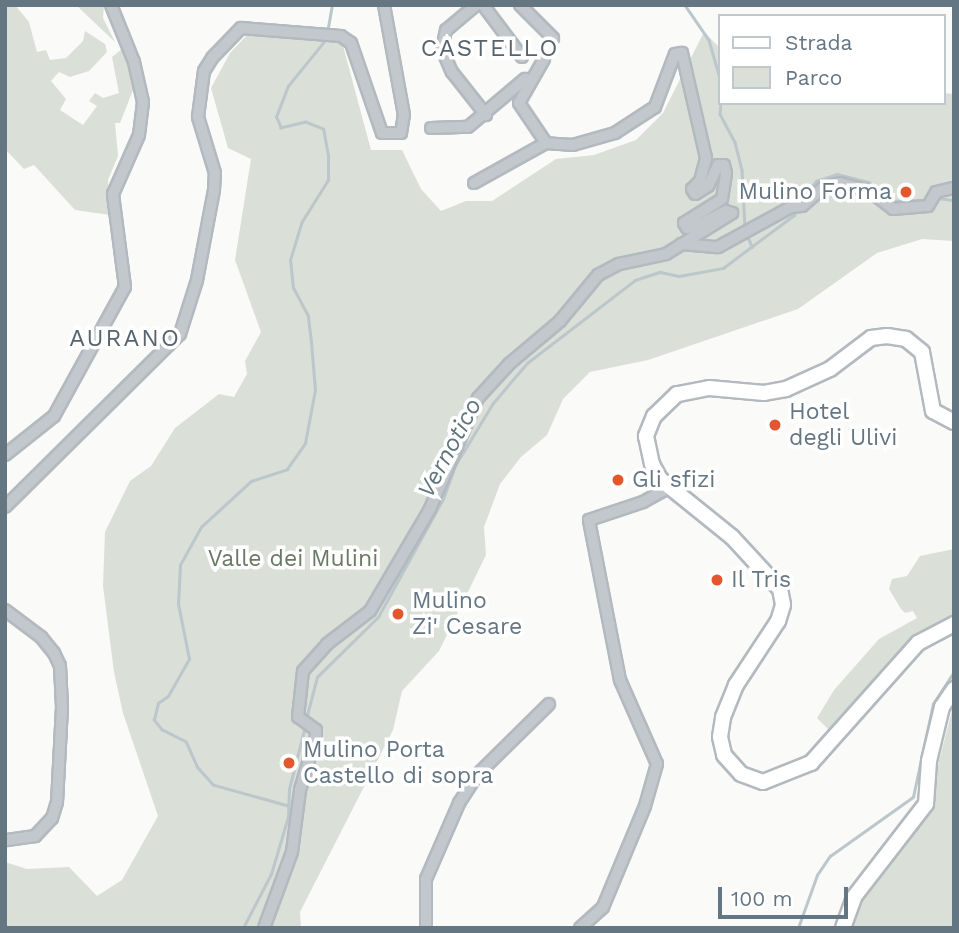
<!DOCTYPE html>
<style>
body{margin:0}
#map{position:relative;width:959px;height:933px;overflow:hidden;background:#fafaf8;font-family:"Work Sans",sans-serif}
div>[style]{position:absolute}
.green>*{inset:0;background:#dadfd7}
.stream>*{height:2.5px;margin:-1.25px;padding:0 1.25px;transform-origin:1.25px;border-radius:1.25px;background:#bbc7cb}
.roads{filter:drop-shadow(2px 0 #b3babf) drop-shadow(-2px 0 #b3babf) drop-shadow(0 2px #b3babf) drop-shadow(0 -2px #b3babf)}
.minor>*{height:10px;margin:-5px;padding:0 5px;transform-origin:5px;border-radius:5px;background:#c3c8cc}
.secondary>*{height:14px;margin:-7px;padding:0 7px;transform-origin:7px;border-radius:7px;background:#fff}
.dots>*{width:19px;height:19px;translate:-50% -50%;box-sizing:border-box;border:4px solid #fff;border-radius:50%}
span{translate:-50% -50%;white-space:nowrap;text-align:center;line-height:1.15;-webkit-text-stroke:7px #fff;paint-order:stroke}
.poi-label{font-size:23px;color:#657683}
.right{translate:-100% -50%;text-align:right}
.left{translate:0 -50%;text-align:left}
.park-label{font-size:23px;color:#687a64}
.neighbourhood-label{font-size:24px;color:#57646e;letter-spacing:2px}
.water-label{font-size:24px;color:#60757c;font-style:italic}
.frame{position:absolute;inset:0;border:7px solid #657683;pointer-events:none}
.legend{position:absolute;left:718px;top:14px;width:228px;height:91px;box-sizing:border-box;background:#fff;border:2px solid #c1c8cd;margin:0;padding:9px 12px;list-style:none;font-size:21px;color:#657683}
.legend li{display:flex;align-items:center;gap:14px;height:35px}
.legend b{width:35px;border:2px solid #c1c8cd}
.scale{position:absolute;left:718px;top:887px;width:130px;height:32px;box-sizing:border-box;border:4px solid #657683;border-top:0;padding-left:9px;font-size:21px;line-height:24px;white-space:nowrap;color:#657683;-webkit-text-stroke:5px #fff;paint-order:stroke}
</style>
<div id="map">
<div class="green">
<i style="clip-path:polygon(5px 5px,15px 5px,29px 22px,37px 52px,46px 50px,50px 60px,66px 58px,83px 41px,85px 31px,105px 44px,107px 52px,89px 71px,70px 77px,59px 72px,51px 81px,66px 99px,60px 110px,83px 125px,97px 106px,89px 101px,95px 93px,103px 98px,119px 93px,112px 57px,122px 49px,135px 85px,120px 123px,115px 123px,118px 156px,108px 180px,110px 215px,75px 210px,34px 165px,24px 169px,5px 149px)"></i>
<i style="clip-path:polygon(76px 5px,104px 5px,103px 18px,115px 42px)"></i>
<i style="clip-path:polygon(704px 32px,719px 47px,719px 103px,943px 103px,943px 93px,954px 94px,954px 241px,922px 239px,877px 253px,798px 309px,648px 360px,590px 372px,563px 399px,547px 435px,521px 457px,500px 484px,484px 527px,486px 555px,439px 651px,402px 691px,393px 730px,300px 912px,301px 928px,5px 928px,5px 862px,27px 869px,69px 867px,97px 896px,122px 880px,158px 816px,123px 713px,114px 672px,103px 586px,105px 532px,130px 481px,151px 466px,175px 428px,219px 394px,234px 397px,247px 374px,245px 361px,261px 332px,235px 260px,251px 159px,228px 148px,211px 88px,230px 53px,249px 33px,342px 42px,371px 150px,402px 150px,421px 189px,441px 211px,466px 201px,492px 201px,556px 159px,594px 155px,636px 140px,663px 113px)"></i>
<i style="clip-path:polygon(954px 549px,954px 618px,918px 636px,831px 732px,817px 718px,834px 690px,879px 639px,917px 618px,913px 611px,905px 613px,901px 609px,889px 589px,892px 579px,907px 576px,920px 556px)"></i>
<i style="clip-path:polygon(954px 702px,954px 928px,848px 928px,856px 906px,926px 813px)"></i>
</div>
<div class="stream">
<i style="left:685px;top:5px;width:42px;rotate:55.6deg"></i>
<i style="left:709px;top:40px;width:36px;rotate:74deg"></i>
<i style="left:327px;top:33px;width:28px;rotate:-80deg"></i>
<i style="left:721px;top:103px;width:11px;rotate:95deg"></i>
<i style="left:720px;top:114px;width:32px;rotate:62deg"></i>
<i style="left:735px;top:142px;width:29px;rotate:76deg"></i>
<i style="left:742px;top:170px;width:58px;rotate:87deg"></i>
<i style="left:937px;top:198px;width:17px;rotate:7deg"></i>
<i style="left:890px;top:201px;width:37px;rotate:-2deg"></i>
<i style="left:798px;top:202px;width:28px;rotate:-49deg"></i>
<i style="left:816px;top:181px;width:22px;rotate:-18deg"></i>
<i style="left:837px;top:174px;width:33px;rotate:14deg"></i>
<i style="left:869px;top:182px;width:18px;rotate:45deg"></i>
<i style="left:747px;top:234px;width:14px;rotate:69deg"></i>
<i style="left:306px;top:719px;width:43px;rotate:-75.3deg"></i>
<i style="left:317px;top:677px;width:86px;rotate:-44.5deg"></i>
<i style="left:378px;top:617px;width:135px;rotate:-61.2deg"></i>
<i style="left:443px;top:499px;width:37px;rotate:-70deg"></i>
<i style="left:456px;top:464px;width:71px;rotate:-58.8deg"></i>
<i style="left:493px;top:403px;width:52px;rotate:-49.6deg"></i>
<i style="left:527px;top:363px;width:136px;rotate:-37.5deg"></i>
<i style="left:635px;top:280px;width:26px;rotate:-18deg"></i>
<i style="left:660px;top:272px;width:19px;rotate:12deg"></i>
<i style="left:679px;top:276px;width:45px;rotate:-10.3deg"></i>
<i style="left:723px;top:268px;width:89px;rotate:-36.7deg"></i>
<i style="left:794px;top:215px;width:6px;rotate:-72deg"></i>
<i style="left:288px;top:806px;width:78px;rotate:-164.4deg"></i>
<i style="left:213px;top:785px;width:24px;rotate:-132deg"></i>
<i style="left:197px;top:767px;width:27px;rotate:-114deg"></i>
<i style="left:186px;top:742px;width:27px;rotate:-153deg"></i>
<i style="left:162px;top:730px;width:13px;rotate:-129deg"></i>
<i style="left:154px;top:720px;width:17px;rotate:-77deg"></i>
<i style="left:158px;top:703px;width:12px;rotate:-35deg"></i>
<i style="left:168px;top:696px;width:43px;rotate:-60.4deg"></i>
<i style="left:189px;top:659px;width:56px;rotate:-101.3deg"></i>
<i style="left:178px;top:604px;width:39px;rotate:-87deg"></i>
<i style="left:180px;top:565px;width:43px;rotate:-61.1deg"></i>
<i style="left:201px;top:527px;width:68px;rotate:-42.6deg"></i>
<i style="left:251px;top:481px;width:38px;rotate:-18deg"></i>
<i style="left:287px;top:469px;width:32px;rotate:-55deg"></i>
<i style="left:305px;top:443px;width:54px;rotate:-79.3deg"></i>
<i style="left:315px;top:390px;width:48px;rotate:-94.8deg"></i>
<i style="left:311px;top:342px;width:26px;rotate:-97deg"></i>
<i style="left:308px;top:316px;width:32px;rotate:-118deg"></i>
<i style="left:293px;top:288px;width:28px;rotate:-96deg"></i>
<i style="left:290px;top:260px;width:39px;rotate:-73deg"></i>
<i style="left:301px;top:223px;width:51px;rotate:-57.9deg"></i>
<i style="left:328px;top:180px;width:24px;rotate:-90deg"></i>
<i style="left:328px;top:156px;width:27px;rotate:-100deg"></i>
<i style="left:323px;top:129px;width:18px;rotate:-158deg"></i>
<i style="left:306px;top:122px;width:26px;rotate:167deg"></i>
<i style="left:281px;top:128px;width:12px;rotate:-114deg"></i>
<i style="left:276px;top:117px;width:33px;rotate:-69deg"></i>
<i style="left:288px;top:86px;width:60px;rotate:-51deg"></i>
<i style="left:5px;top:926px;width:5px;rotate:22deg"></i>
<i style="left:243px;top:928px;width:61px;rotate:-62.6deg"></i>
<i style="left:271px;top:874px;width:59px;rotate:-73.4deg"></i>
<i style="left:288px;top:817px;width:28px;rotate:-88deg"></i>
<i style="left:289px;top:789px;width:65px;rotate:-75.7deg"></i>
<i style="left:798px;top:928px;width:56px;rotate:-70.3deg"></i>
<i style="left:817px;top:875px;width:23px;rotate:-56deg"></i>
<i style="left:830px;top:856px;width:102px;rotate:-35.4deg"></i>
<i style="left:913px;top:797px;width:95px;rotate:-77.9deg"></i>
<i style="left:933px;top:704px;width:38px;rotate:-57deg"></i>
</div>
<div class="roads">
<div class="minor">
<i style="left:476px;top:5px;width:39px;rotate:140deg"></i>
<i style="left:446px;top:30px;width:19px;rotate:102deg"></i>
<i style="left:442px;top:49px;width:25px;rotate:67deg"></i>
<i style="left:452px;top:72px;width:55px;rotate:51.7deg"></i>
<i style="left:483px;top:5px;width:65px;rotate:53.1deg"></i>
<i style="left:520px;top:5px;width:47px;rotate:45deg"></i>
<i style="left:431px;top:128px;width:37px;rotate:-2deg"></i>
<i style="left:468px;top:127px;width:75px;rotate:-40.1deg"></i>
<i style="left:474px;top:183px;width:82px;rotate:-29.1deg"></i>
<i style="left:681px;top:244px;width:37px;rotate:5deg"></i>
<i style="left:718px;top:247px;width:83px;rotate:-28.7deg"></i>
<i style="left:791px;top:207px;width:11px;rotate:-5deg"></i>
<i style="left:802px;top:206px;width:29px;rotate:-41deg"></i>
<i style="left:824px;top:187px;width:16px;rotate:-14deg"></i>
<i style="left:840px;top:183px;width:31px;rotate:15deg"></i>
<i style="left:870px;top:191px;width:29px;rotate:38deg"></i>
<i style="left:893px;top:209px;width:35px;rotate:-5deg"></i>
<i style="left:928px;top:206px;width:16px;rotate:-60deg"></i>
<i style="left:936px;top:192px;width:18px;rotate:-13deg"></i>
<i style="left:5px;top:455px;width:63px;rotate:-38.5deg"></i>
<i style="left:54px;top:416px;width:147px;rotate:-61.2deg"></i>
<i style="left:125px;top:287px;width:94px;rotate:-97.4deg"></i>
<i style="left:113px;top:194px;width:64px;rotate:-66.2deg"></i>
<i style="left:139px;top:135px;width:33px;rotate:-83deg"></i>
<i style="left:143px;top:102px;width:41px;rotate:-102.7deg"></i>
<i style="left:134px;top:62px;width:61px;rotate:-112deg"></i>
<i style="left:5px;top:507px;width:246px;rotate:-44.7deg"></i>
<i style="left:180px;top:334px;width:57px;rotate:-72.5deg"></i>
<i style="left:197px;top:280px;width:92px;rotate:-79.3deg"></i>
<i style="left:214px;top:190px;width:17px;rotate:-87deg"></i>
<i style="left:215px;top:173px;width:59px;rotate:-106.9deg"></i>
<i style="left:198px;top:117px;width:46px;rotate:-82.6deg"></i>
<i style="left:204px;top:71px;width:15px;rotate:-58deg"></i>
<i style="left:212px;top:58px;width:42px;rotate:-46deg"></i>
<i style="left:241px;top:28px;width:100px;rotate:4.6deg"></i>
<i style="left:341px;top:36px;width:12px;rotate:35deg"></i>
<i style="left:351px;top:43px;width:95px;rotate:71deg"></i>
<i style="left:382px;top:133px;width:19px"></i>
<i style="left:401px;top:133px;width:18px;rotate:-81deg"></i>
<i style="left:404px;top:115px;width:112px;rotate:-100.3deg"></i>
<i style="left:5px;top:610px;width:45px;rotate:36.9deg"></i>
<i style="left:41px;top:637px;width:21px;rotate:51deg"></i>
<i style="left:54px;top:653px;width:14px;rotate:65deg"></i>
<i style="left:60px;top:666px;width:41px;rotate:87.2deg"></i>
<i style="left:62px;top:707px;width:95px;rotate:93deg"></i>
<i style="left:57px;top:802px;width:17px;rotate:107deg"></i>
<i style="left:52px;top:818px;width:25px;rotate:133deg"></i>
<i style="left:35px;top:836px;width:30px;rotate:172deg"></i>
<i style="left:264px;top:928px;width:81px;rotate:-69.8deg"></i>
<i style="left:292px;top:852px;width:63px;rotate:-82.6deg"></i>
<i style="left:300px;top:790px;width:56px;rotate:-73.5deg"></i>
<i style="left:316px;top:736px;width:6px;rotate:-90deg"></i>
<i style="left:316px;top:730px;width:22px;rotate:-144deg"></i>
<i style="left:298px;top:717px;width:46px;rotate:-83.8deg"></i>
<i style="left:303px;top:671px;width:36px;rotate:-48deg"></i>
<i style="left:327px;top:644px;width:54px;rotate:-37.5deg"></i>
<i style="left:370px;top:611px;width:116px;rotate:-59.5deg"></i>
<i style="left:429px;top:511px;width:123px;rotate:-66.6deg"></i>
<i style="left:478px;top:398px;width:46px;rotate:-47.6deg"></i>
<i style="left:509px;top:364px;width:67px;rotate:-40.1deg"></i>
<i style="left:560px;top:321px;width:60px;rotate:-50.4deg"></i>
<i style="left:598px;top:275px;width:24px;rotate:-28deg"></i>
<i style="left:619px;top:264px;width:48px;rotate:-12deg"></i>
<i style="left:666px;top:254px;width:78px;rotate:-31.8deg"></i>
<i style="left:732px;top:213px;width:6px;rotate:-162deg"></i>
<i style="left:726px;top:211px;width:36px;rotate:153deg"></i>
<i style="left:694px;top:227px;width:7px;rotate:172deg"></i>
<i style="left:687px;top:228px;width:6px;rotate:-121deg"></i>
<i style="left:684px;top:223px;width:45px;rotate:-32.3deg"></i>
<i style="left:722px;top:199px;width:26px;rotate:-81deg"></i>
<i style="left:726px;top:173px;width:8px;rotate:-104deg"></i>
<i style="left:724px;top:165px;width:6px;rotate:180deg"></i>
<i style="left:718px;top:165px;width:23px;rotate:115deg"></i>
<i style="left:708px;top:186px;width:15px;rotate:148deg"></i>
<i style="left:695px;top:194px;width:6px;rotate:-121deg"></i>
<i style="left:692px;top:189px;width:11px;rotate:-45deg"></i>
<i style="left:700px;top:181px;width:24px;rotate:-75deg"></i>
<i style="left:706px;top:158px;width:108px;rotate:-102.9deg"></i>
<i style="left:682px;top:53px;width:7px;rotate:172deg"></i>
<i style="left:675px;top:54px;width:57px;rotate:110.7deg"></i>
<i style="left:655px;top:107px;width:48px;rotate:147deg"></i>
<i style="left:615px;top:133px;width:44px;rotate:164.1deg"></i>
<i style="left:573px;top:145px;width:27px;rotate:-176deg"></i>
<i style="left:546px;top:143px;width:48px;rotate:-124deg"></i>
<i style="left:519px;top:103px;width:51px;rotate:-60.4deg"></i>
<i style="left:426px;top:928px;width:49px;rotate:-90deg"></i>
<i style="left:426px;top:879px;width:83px;rotate:-66.5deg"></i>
<i style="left:459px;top:803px;width:33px;rotate:-57deg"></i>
<i style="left:477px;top:775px;width:101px;rotate:-44.6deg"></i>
<i style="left:580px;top:928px;width:31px;rotate:-42deg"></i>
<i style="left:603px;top:907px;width:109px;rotate:-67.4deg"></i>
<i style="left:645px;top:806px;width:44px;rotate:-74.1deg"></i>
<i style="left:657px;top:764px;width:92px;rotate:-113.8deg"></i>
<i style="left:620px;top:680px;width:163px;rotate:-101deg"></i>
<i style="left:589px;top:520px;width:57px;rotate:-18.4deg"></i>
<i style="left:643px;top:502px;width:31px;rotate:-29deg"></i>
</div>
<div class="secondary">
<i style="left:954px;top:422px;width:24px;rotate:-152deg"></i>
<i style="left:933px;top:411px;width:60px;rotate:-100.6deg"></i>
<i style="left:922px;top:352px;width:21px;rotate:-141deg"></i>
<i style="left:906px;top:339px;width:19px;rotate:-171deg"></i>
<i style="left:887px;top:336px;width:16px;rotate:173deg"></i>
<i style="left:871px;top:338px;width:51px;rotate:142.9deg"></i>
<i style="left:830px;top:369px;width:48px;rotate:155.6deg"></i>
<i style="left:786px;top:389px;width:22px;rotate:170deg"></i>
<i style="left:764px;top:393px;width:55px;rotate:-174.8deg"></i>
<i style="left:709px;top:388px;width:33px;rotate:169deg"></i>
<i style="left:677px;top:394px;width:32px;rotate:136deg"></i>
<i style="left:654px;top:416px;width:22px;rotate:112deg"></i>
<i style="left:646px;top:436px;width:29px;rotate:78deg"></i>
<i style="left:652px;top:464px;width:17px;rotate:62deg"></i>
<i style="left:660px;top:479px;width:92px;rotate:38.9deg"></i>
<i style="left:732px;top:537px;width:71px;rotate:47.3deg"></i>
<i style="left:780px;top:589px;width:16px;rotate:79deg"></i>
<i style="left:783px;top:605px;width:17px;rotate:107deg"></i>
<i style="left:778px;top:621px;width:77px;rotate:123.3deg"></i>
<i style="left:736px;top:685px;width:35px;rotate:112deg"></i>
<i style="left:723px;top:718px;width:19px;rotate:99deg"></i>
<i style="left:720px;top:737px;width:18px;rotate:77deg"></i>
<i style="left:724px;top:755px;width:25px;rotate:48deg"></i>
<i style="left:741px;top:774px;width:23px;rotate:20deg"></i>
<i style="left:763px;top:782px;width:52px;rotate:-21.6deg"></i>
<i style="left:811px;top:763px;width:161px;rotate:-48.3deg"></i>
<i style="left:918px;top:643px;width:41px;rotate:-27.8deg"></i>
<i style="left:843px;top:928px;width:33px;rotate:-70deg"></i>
<i style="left:854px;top:897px;width:118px;rotate:-52.3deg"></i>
<i style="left:926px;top:804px;width:43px;rotate:-86deg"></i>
<i style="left:929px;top:761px;width:56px;rotate:-76.5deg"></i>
<i style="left:942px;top:707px;width:22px;rotate:-56deg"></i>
</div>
</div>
<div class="dots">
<i style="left:906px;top:192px;background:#e4572e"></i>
<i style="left:775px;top:425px;background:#e4572e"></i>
<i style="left:618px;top:480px;background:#e4572e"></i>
<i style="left:717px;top:580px;background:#e4572e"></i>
<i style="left:398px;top:614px;background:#e4572e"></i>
<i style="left:289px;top:763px;background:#e4572e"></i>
</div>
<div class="poi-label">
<span class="right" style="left:892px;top:192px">Mulino Forma</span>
<span class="left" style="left:789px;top:425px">Hotel<br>degli Ulivi</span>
<span class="left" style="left:632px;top:480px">Gli sfizi</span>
<span class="left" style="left:731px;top:580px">Il Tris</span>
<span class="left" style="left:412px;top:614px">Mulino<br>Zi' Cesare</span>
<span class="left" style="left:303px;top:763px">Mulino Porta<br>Castello di sopra</span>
</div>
<div class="park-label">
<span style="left:293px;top:559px">Valle dei Mulini</span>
</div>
<div class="neighbourhood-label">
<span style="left:490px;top:49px">CASTELLO</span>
<span style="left:125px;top:339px">AURANO</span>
</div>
<div class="water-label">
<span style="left:450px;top:448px;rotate:-62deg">Vernotico</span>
</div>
<div class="frame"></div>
<ul class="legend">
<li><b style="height:9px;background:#fff"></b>Strada</li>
<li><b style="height:19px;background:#dadfd7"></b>Parco</li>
</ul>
<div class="scale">100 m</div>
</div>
